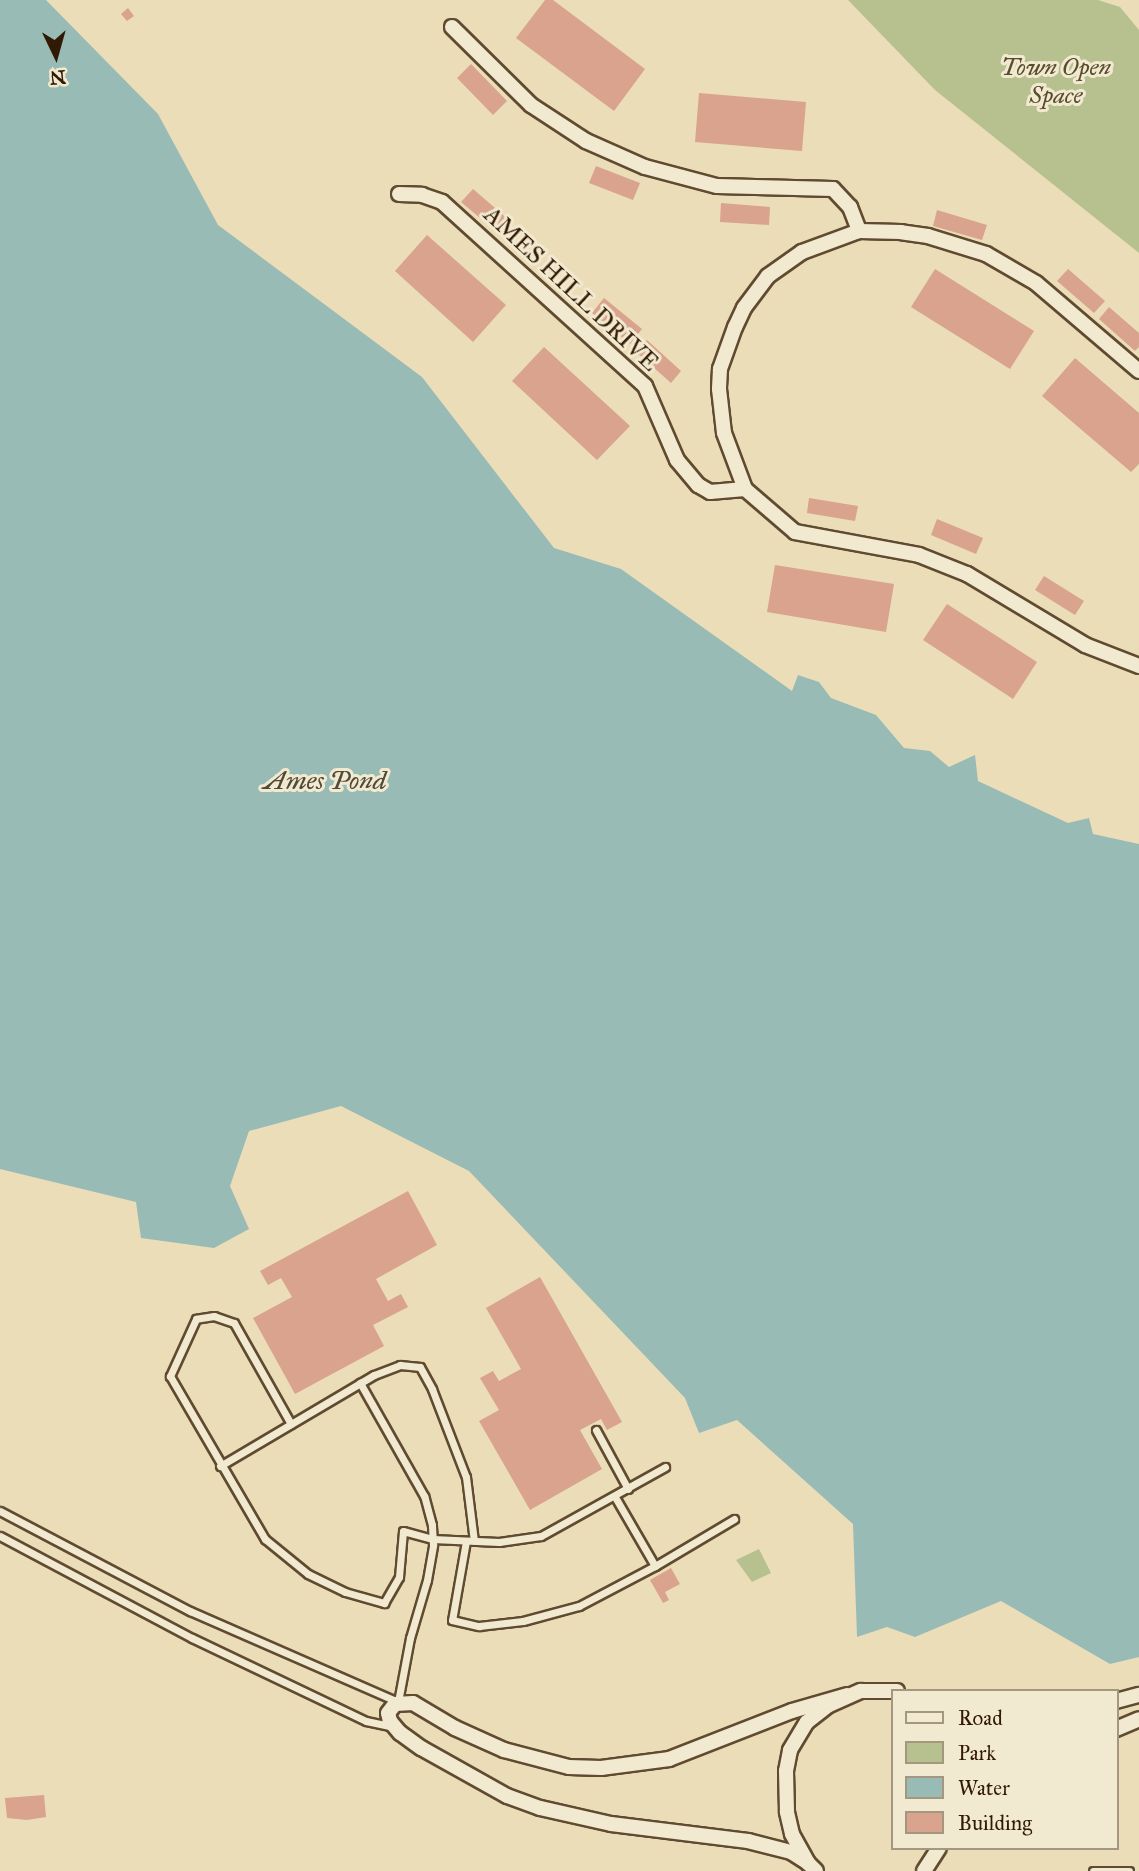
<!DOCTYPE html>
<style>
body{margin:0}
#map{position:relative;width:1139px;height:1871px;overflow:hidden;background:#ebddb8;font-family:"IM FELL Great Primer",serif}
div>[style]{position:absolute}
.green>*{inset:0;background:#b7c18f}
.water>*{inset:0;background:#99bbb5}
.building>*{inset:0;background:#d9a38d}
.roads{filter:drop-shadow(2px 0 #604b30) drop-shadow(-2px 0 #604b30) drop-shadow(0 2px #604b30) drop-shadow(0 -2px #604b30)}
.lane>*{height:7px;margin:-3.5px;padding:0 3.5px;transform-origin:3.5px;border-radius:3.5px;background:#f2e9d1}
.street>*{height:14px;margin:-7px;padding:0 7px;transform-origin:7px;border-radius:7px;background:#f2e9d1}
span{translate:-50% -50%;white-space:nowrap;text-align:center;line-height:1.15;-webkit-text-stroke:6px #f2e9d1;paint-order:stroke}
.park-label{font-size:24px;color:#594c2d;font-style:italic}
.street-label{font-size:24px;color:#311a03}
.water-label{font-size:26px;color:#504a38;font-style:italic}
.legend{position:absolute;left:891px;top:1689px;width:228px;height:161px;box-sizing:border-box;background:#f2e9d1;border:2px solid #a5967f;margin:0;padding:9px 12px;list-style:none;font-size:21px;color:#311a03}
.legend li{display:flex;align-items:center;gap:14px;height:35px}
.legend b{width:35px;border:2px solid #a5967f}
.north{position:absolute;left:21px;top:21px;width:70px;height:70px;-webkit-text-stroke:5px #f2e9d1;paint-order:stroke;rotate:175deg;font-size:19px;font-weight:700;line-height:28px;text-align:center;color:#311a03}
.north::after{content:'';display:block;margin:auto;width:24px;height:32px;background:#311a03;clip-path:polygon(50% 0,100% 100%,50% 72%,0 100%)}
</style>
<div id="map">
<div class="green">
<i style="clip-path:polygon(848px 0,1098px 0,1120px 7px,1139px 30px,1139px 253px,935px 90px)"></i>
<i style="clip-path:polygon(759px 1549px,771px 1573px,752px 1582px,736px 1560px)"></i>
</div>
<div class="water">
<i style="clip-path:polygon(0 0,46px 0,158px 114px,218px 225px,422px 377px,554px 548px,621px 569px,792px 691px,798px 675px,819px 682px,831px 698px,876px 715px,904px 748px,930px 751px,949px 767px,975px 755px,978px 781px,1068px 823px,1089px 818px,1093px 834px,1139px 844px,1139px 1657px,1110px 1664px,1001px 1601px,915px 1637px,887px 1627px,857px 1637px,853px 1524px,737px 1420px,699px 1433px,685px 1398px,469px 1171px,341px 1106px,249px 1131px,230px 1186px,249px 1229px,214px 1248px,141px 1238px,136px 1202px,0 1169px)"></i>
</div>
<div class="building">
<i style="clip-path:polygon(545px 0,553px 0,645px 69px,614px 111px,516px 38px)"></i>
<i style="clip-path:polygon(128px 8px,134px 16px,127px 21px,121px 14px)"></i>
<i style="clip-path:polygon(471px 64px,507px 101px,493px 115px,457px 78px)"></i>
<i style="clip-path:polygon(699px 93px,806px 102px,802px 151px,695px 142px)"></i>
<i style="clip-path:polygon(596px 166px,640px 183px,633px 200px,589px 183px)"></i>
<i style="clip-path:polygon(473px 189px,509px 220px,498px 233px,461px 202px)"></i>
<i style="clip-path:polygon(721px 203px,770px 207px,769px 225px,720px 222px)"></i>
<i style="clip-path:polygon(937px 210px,987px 225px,982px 240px,933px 226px)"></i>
<i style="clip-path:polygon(427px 235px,506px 305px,473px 342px,395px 271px)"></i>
<i style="clip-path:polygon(935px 269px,1034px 331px,1010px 369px,911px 307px)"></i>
<i style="clip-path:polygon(1068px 269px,1105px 301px,1094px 313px,1057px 281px)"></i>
<i style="clip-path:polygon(604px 298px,642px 329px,630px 344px,592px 313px)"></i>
<i style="clip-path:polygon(1109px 307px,1139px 333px,1139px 347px,1135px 351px,1099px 319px)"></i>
<i style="clip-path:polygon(647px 340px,681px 371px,671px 383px,636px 352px)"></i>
<i style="clip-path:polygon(544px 347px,630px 426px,597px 460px,512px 381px)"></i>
<i style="clip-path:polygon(1075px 358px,1139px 413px,1139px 464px,1131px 472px,1042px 396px)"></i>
<i style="clip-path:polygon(809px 498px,858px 506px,855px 521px,807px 513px)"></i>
<i style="clip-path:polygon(937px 519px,983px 538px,976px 554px,931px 535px)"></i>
<i style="clip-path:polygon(775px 565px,894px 584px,886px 632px,767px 612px)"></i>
<i style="clip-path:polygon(1044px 576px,1084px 601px,1075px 615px,1035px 590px)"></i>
<i style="clip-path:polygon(947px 604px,1037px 662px,1013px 699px,923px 640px)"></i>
<i style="clip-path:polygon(408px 1191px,437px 1245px,376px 1279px,388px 1301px,401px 1294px,408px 1307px,373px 1325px,384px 1346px,295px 1394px,253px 1318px,292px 1297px,281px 1278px,268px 1285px,260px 1271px)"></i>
<i style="clip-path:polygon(540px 1277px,622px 1422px,607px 1430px,601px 1419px,580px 1430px,602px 1469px,530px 1510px,479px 1421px,499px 1410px,480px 1378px,493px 1371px,499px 1381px,521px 1369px,486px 1308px)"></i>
<i style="clip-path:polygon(671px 1568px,680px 1584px,665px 1592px,669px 1600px,663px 1603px,650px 1580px)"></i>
<i style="clip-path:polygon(44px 1795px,46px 1817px,27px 1820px,7px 1818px,5px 1798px)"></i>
</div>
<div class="roads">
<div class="lane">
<i style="left:291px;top:1424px;width:116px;rotate:-119.4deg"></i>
<i style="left:234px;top:1323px;width:21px;rotate:-161deg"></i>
<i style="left:214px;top:1316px;width:18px;rotate:171deg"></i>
<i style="left:196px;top:1319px;width:63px;rotate:114.5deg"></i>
<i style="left:170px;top:1376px;width:189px;rotate:59.8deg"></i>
<i style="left:265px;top:1539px;width:55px;rotate:39.1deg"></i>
<i style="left:308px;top:1574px;width:41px;rotate:25.9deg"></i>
<i style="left:345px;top:1592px;width:41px;rotate:15.8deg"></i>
<i style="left:384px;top:1603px;width:30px;rotate:-60deg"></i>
<i style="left:399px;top:1577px;width:46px;rotate:-85deg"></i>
<i style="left:403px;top:1531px;width:30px;rotate:15deg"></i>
<i style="left:432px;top:1539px;width:67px;rotate:2.6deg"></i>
<i style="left:499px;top:1542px;width:42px;rotate:-8.1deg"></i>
<i style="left:541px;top:1536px;width:142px;rotate:-29.1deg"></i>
<i style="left:596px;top:1430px;width:67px;rotate:61.5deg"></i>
<i style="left:220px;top:1466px;width:179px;rotate:-30.6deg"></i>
<i style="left:374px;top:1375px;width:28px;rotate:-21deg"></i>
<i style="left:400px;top:1365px;width:20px;rotate:6deg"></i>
<i style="left:420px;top:1367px;width:25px;rotate:61deg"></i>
<i style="left:432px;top:1389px;width:94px;rotate:68.9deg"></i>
<i style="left:466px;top:1477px;width:64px;rotate:82.9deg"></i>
<i style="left:0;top:1511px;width:215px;rotate:27.8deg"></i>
<i style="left:190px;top:1611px;width:227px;rotate:23.6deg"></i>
<i style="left:398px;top:1702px;width:65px;rotate:-79.4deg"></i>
<i style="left:410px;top:1638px;width:60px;rotate:-73.7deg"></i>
<i style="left:427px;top:1580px;width:36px;rotate:-80deg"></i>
<i style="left:433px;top:1545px;width:20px;rotate:-93deg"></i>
<i style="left:432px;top:1525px;width:30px;rotate:-105deg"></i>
<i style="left:424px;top:1496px;width:130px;rotate:-119.5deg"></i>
<i style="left:0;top:1536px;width:217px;rotate:28deg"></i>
<i style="left:192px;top:1638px;width:193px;rotate:25.5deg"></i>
<i style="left:366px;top:1721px;width:29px;rotate:12deg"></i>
<i style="left:466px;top:1541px;width:80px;rotate:100deg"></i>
<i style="left:452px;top:1620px;width:28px;rotate:13deg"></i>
<i style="left:479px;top:1626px;width:44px;rotate:-6.5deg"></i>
<i style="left:523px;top:1621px;width:58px;rotate:-15deg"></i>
<i style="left:579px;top:1606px;width:86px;rotate:-27.8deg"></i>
<i style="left:655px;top:1566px;width:80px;rotate:-120.1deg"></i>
<i style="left:655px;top:1566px;width:92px;rotate:-30.7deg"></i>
<i style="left:1093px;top:1871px;width:36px"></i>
</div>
<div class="street">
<i style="left:452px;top:27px;width:111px;rotate:44.6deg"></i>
<i style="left:531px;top:105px;width:66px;rotate:33.2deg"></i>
<i style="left:586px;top:141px;width:64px;rotate:23.8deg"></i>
<i style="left:645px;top:167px;width:74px;rotate:14.8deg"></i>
<i style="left:717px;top:186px;width:116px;rotate:1.5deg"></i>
<i style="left:833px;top:189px;width:25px;rotate:47deg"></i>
<i style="left:850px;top:207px;width:26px;rotate:69deg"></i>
<i style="left:399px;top:194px;width:23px;rotate:2deg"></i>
<i style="left:422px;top:195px;width:21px;rotate:19deg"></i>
<i style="left:442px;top:202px;width:274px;rotate:42.2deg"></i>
<i style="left:645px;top:386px;width:81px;rotate:66.6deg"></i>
<i style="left:677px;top:460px;width:33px;rotate:50deg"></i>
<i style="left:698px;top:485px;width:14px;rotate:30deg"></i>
<i style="left:710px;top:492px;width:35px;rotate:-5deg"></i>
<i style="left:1139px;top:371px;width:135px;rotate:-139.5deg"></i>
<i style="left:1036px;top:283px;width:58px;rotate:-149.9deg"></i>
<i style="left:986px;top:254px;width:61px;rotate:-162.8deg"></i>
<i style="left:928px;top:236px;width:27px;rotate:-172deg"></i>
<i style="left:901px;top:232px;width:42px;rotate:-178.6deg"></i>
<i style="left:859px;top:231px;width:61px;rotate:159.8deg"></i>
<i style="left:802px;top:252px;width:42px;rotate:144.8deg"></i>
<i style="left:768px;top:276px;width:40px;rotate:127deg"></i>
<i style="left:744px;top:308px;width:21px;rotate:115deg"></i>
<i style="left:735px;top:327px;width:45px;rotate:109.7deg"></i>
<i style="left:720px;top:369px;width:20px;rotate:93deg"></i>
<i style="left:719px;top:389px;width:44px;rotate:83.5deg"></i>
<i style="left:724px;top:433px;width:60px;rotate:69.4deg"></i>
<i style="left:745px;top:489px;width:66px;rotate:40.7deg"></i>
<i style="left:795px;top:532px;width:126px;rotate:10.5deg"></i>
<i style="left:919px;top:555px;width:52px;rotate:21.6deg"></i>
<i style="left:967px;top:574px;width:138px;rotate:31deg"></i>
<i style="left:1085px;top:645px;width:58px;rotate:21.3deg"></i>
<i style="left:1116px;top:1701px;width:24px;rotate:-15deg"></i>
<i style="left:1116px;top:1729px;width:25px;rotate:-23deg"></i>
<i style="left:808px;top:1863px;width:20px;rotate:-147deg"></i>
<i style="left:791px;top:1852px;width:44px;rotate:-165.7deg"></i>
<i style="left:748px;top:1841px;width:138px;rotate:-172.9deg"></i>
<i style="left:611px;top:1824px;width:73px;rotate:-167.3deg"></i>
<i style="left:540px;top:1808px;width:35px;rotate:-160deg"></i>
<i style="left:507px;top:1796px;width:98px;rotate:-150.8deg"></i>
<i style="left:421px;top:1748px;width:26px;rotate:-144deg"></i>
<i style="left:400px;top:1733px;width:16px;rotate:-130deg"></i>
<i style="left:390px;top:1721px;width:8px;rotate:-104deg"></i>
<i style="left:388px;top:1713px;width:11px;rotate:-52deg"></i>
<i style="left:395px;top:1704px;width:18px;rotate:-3deg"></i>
<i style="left:413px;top:1703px;width:49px;rotate:30.8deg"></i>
<i style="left:455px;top:1728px;width:54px;rotate:24.2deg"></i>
<i style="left:504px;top:1750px;width:67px;rotate:14.7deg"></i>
<i style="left:569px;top:1767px;width:32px;rotate:2deg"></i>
<i style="left:601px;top:1768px;width:69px;rotate:-7.5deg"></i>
<i style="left:669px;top:1759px;width:132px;rotate:-21.3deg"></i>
<i style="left:792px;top:1711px;width:57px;rotate:-16.2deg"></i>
<i style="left:816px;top:1871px;width:11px;rotate:-135deg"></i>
<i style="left:808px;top:1863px;width:33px;rotate:-119deg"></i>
<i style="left:792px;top:1834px;width:23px;rotate:-103deg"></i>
<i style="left:787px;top:1812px;width:41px;rotate:-91.4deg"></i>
<i style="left:786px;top:1771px;width:21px;rotate:-79deg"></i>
<i style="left:790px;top:1750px;width:33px;rotate:-59deg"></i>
<i style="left:807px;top:1722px;width:28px;rotate:-38deg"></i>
<i style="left:829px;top:1705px;width:35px;rotate:-24deg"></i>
<i style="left:861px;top:1691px;width:36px"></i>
<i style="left:924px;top:1871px;width:27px;rotate:-57deg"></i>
</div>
</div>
<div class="park-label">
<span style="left:1056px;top:82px">Town Open<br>Space</span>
</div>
<div class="street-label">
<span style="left:571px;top:289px;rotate:43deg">AMES HILL DRIVE</span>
</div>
<div class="water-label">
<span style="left:325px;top:781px">Ames Pond</span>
</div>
<ul class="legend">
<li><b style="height:9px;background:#f2e9d1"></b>Road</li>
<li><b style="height:19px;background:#b7c18f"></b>Park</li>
<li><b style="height:19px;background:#99bbb5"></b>Water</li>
<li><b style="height:19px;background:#d9a38d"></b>Building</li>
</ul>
<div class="north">N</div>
</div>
